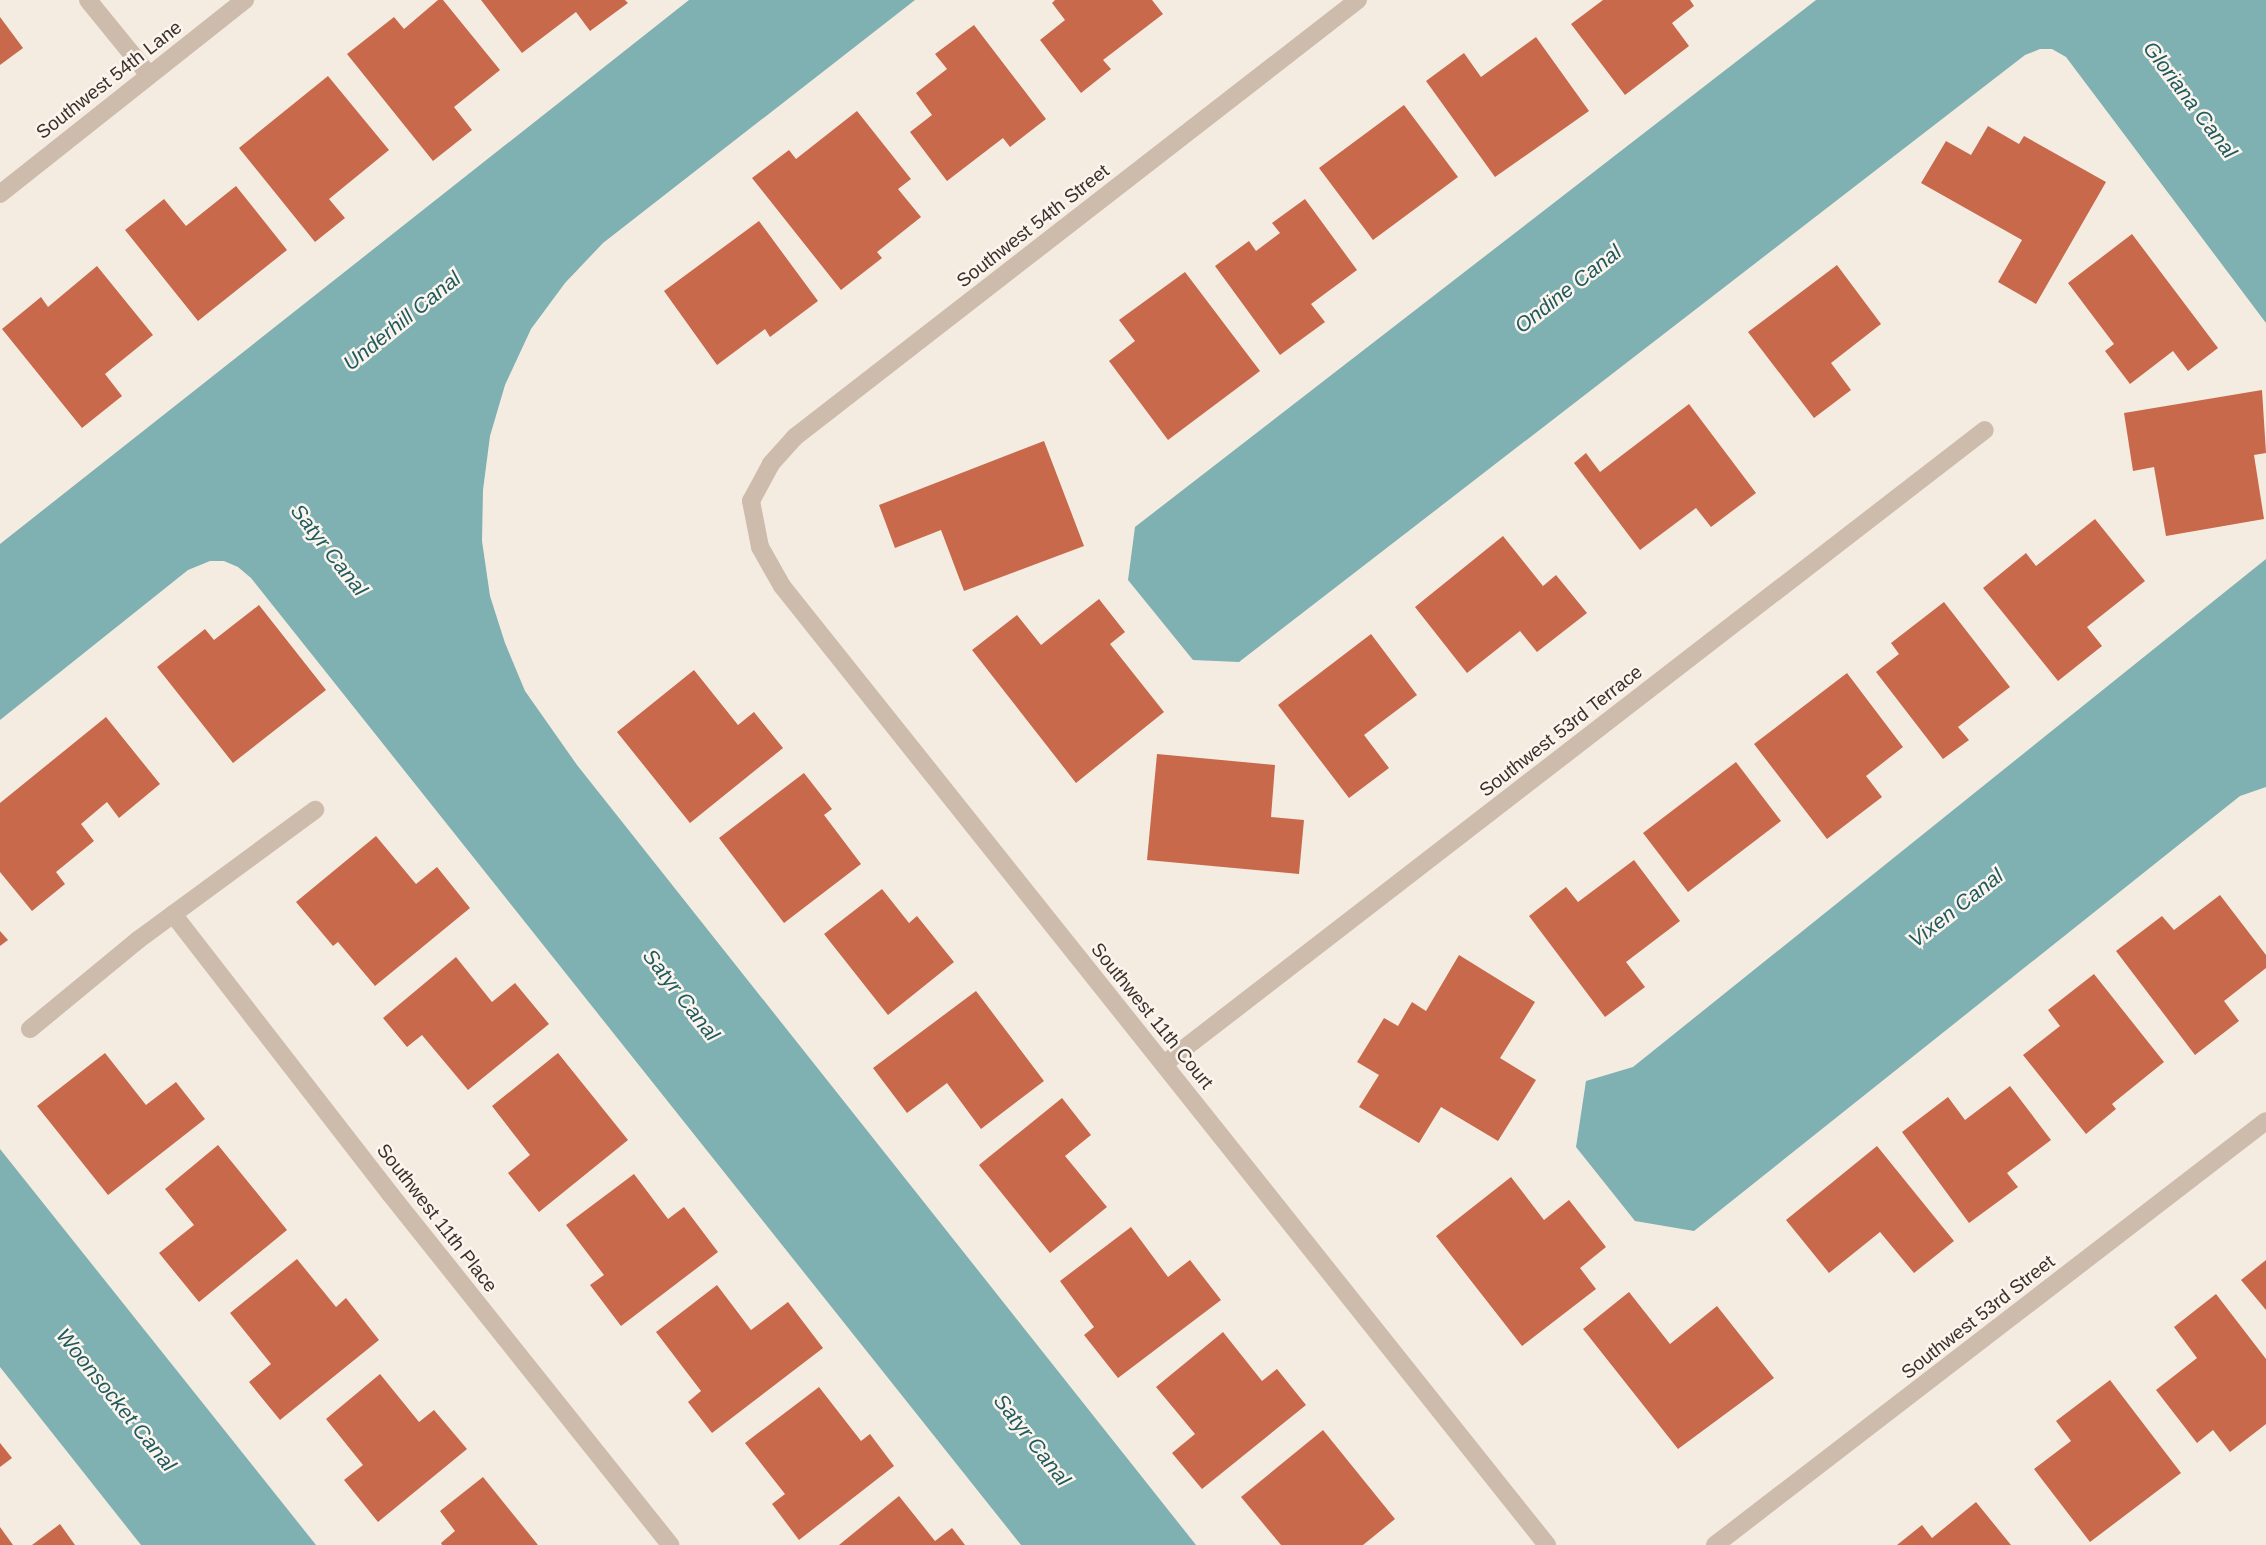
<!DOCTYPE html>
<style>
body{margin:0}
#map{position:relative;width:2266px;height:1545px;overflow:hidden;background:#f4ebe1;font-family:Helvetica,sans-serif}
div>[style]{position:absolute}
.water>*{inset:0;background:#7fb0b2}
.building>*{inset:0;background:#c8694b}
.minor>*{height:18px;margin:-9px;padding:0 9px;transform-origin:9px;border-radius:9px;background:#cdbbac}
span{translate:-50% -50%;white-space:nowrap;text-align:center;line-height:1.15;-webkit-text-stroke:5px #fbf5ee;paint-order:stroke}
.street-label{font-size:19px;color:#3b302b}
.water-label{font-size:21px;color:#1f5a5e;font-style:italic}
</style>
<div id="map">
<div class="water">
<i style="clip-path:polygon(689px 0,915px 0,603px 243px,565px 283px,531px 329px,505px 385px,490px 436px,483px 490px,482px 541px,490px 596px,505px 643px,525px 691px,577px 765px,1196px 1545px,1021px 1545px,251px 578px,238px 567px,224px 561px,210px 561px,188px 570px,0 720px,0 544px)"></i>
<i style="clip-path:polygon(1816px 0,2266px 0,2266px 323px,2066px 57px,2052px 49px,2040px 49px,2025px 55px,1239px 662px,1193px 660px,1128px 580px,1135px 527px)"></i>
<i style="clip-path:polygon(2266px 559px,2266px 787px,2240px 796px,1694px 1231px,1635px 1221px,1576px 1147px,1586px 1081px,1633px 1067px)"></i>
<i style="clip-path:polygon(0 1149px,316px 1545px,141px 1545px,0 1367px)"></i>
</div>
<div class="building">
<i style="clip-path:polygon(438px 0,443px 0,500px 70px,454px 107px,472px 130px,433px 161px,347px 54px,394px 17px,404px 29px)"></i>
<i style="clip-path:polygon(481px 0,625px 0,628px 3px,590px 31px,576px 12px,522px 53px)"></i>
<i style="clip-path:polygon(1055px 0,1152px 0,1163px 14px,1103px 60px,1111px 69px,1081px 93px,1040px 40px,1065px 20px,1052px 3px)"></i>
<i style="clip-path:polygon(1603px 0,1690px 0,1694px 6px,1672px 23px,1689px 46px,1625px 95px,1571px 24px)"></i>
<i style="clip-path:polygon(0 17px,23px 48px,0 65px)"></i>
<i style="clip-path:polygon(974px 25px,1046px 119px,1010px 147px,1003px 138px,947px 181px,910px 132px,932px 115px,916px 93px,947px 69px,935px 54px)"></i>
<i style="clip-path:polygon(1536px 37px,1589px 111px,1495px 177px,1426px 81px,1464px 53px,1481px 77px)"></i>
<i style="clip-path:polygon(328px 76px,389px 150px,329px 199px,345px 218px,315px 242px,239px 148px)"></i>
<i style="clip-path:polygon(1404px 105px,1458px 177px,1373px 240px,1319px 168px)"></i>
<i style="clip-path:polygon(857px 111px,911px 179px,898px 189px,921px 217px,877px 252px,882px 258px,841px 290px,752px 178px,789px 150px,796px 159px)"></i>
<i style="clip-path:polygon(1988px 126px,2019px 144px,2024px 136px,2106px 182px,2036px 304px,1998px 282px,2022px 240px,1921px 183px,1946px 141px,1971px 155px)"></i>
<i style="clip-path:polygon(236px 186px,287px 250px,198px 321px,125px 230px,164px 199px,186px 226px)"></i>
<i style="clip-path:polygon(1305px 199px,1357px 270px,1311px 304px,1325px 322px,1280px 355px,1215px 266px,1249px 241px,1256px 251px,1280px 233px,1272px 223px)"></i>
<i style="clip-path:polygon(759px 221px,818px 301px,770px 337px,765px 329px,717px 365px,664px 291px)"></i>
<i style="clip-path:polygon(2132px 234px,2218px 348px,2188px 371px,2173px 351px,2130px 384px,2105px 351px,2114px 344px,2068px 283px)"></i>
<i style="clip-path:polygon(1837px 265px,1881px 324px,1831px 363px,1851px 390px,1814px 418px,1748px 332px)"></i>
<i style="clip-path:polygon(97px 266px,153px 335px,105px 374px,122px 396px,82px 428px,2px 329px,41px 297px,48px 307px)"></i>
<i style="clip-path:polygon(1185px 272px,1260px 371px,1168px 440px,1109px 361px,1135px 341px,1119px 320px)"></i>
<i style="clip-path:polygon(2262px 390px,2266px 453px,2254px 455px,2264px 519px,2166px 536px,2154px 467px,2133px 471px,2124px 413px)"></i>
<i style="clip-path:polygon(1689px 404px,1756px 493px,1711px 527px,1696px 508px,1640px 550px,1574px 463px,1586px 453px,1600px 472px)"></i>
<i style="clip-path:polygon(1044px 441px,1084px 546px,964px 591px,941px 530px,895px 548px,879px 505px)"></i>
<i style="clip-path:polygon(2095px 519px,2145px 581px,2087px 627px,2102px 646px,2058px 681px,1983px 588px,2026px 553px,2036px 566px)"></i>
<i style="clip-path:polygon(1503px 536px,1543px 586px,1556px 575px,1587px 613px,1537px 652px,1520px 631px,1467px 673px,1415px 607px)"></i>
<i style="clip-path:polygon(1099px 599px,1125px 632px,1110px 644px,1164px 712px,1076px 783px,972px 650px,1017px 615px,1041px 645px)"></i>
<i style="clip-path:polygon(1944px 602px,2010px 687px,1958px 727px,1969px 740px,1943px 759px,1876px 672px,1899px 654px,1891px 643px)"></i>
<i style="clip-path:polygon(259px 605px,326px 690px,233px 763px,157px 667px,205px 629px,214px 640px)"></i>
<i style="clip-path:polygon(1371px 634px,1417px 695px,1364px 735px,1389px 768px,1349px 798px,1278px 705px)"></i>
<i style="clip-path:polygon(694px 670px,738px 725px,754px 712px,783px 748px,690px 823px,617px 732px)"></i>
<i style="clip-path:polygon(1847px 673px,1903px 747px,1866px 776px,1882px 797px,1827px 839px,1754px 744px)"></i>
<i style="clip-path:polygon(106px 717px,160px 784px,119px 818px,107px 802px,81px 824px,94px 841px,56px 872px,65px 884px,32px 911px,0 872px,0 803px)"></i>
<i style="clip-path:polygon(1157px 754px,1275px 765px,1271px 817px,1304px 820px,1299px 874px,1147px 860px)"></i>
<i style="clip-path:polygon(1736px 762px,1781px 821px,1688px 892px,1643px 833px)"></i>
<i style="clip-path:polygon(804px 773px,832px 809px,824px 815px,861px 864px,784px 923px,719px 838px)"></i>
<i style="clip-path:polygon(376px 836px,416px 884px,437px 867px,470px 908px,375px 986px,338px 942px,333px 946px,296px 902px)"></i>
<i style="clip-path:polygon(1634px 860px,1680px 921px,1626px 962px,1645px 987px,1605px 1017px,1529px 916px,1566px 887px,1578px 902px)"></i>
<i style="clip-path:polygon(882px 889px,909px 923px,917px 916px,954px 962px,888px 1015px,824px 934px)"></i>
<i style="clip-path:polygon(2220px 895px,2266px 955px,2266px 968px,2224px 1001px,2239px 1021px,2195px 1055px,2116px 951px,2162px 916px,2174px 930px)"></i>
<i style="clip-path:polygon(0 931px,8px 940px,0 946px)"></i>
<i style="clip-path:polygon(1459px 955px,1535px 1002px,1500px 1058px,1536px 1080px,1498px 1141px,1441px 1107px,1419px 1143px,1359px 1107px,1379px 1075px,1357px 1062px,1384px 1018px,1398px 1026px,1412px 1002px,1426px 1011px)"></i>
<i style="clip-path:polygon(456px 957px,492px 1002px,515px 983px,549px 1024px,468px 1090px,422px 1035px,407px 1047px,383px 1018px)"></i>
<i style="clip-path:polygon(2094px 974px,2164px 1062px,2112px 1104px,2116px 1109px,2086px 1134px,2023px 1055px,2060px 1026px,2048px 1010px)"></i>
<i style="clip-path:polygon(976px 991px,1044px 1081px,981px 1129px,947px 1083px,907px 1113px,873px 1068px)"></i>
<i style="clip-path:polygon(105px 1053px,146px 1105px,176px 1082px,205px 1119px,108px 1195px,37px 1106px)"></i>
<i style="clip-path:polygon(558px 1053px,628px 1140px,539px 1212px,508px 1173px,530px 1155px,492px 1106px)"></i>
<i style="clip-path:polygon(2010px 1086px,2051px 1140px,2007px 1173px,2018px 1187px,1969px 1223px,1902px 1132px,1948px 1097px,1965px 1120px)"></i>
<i style="clip-path:polygon(1062px 1098px,1091px 1135px,1065px 1156px,1107px 1207px,1050px 1253px,979px 1165px)"></i>
<i style="clip-path:polygon(218px 1145px,287px 1230px,199px 1302px,159px 1253px,194px 1225px,165px 1189px)"></i>
<i style="clip-path:polygon(1877px 1146px,1954px 1241px,1914px 1273px,1880px 1232px,1829px 1273px,1786px 1220px)"></i>
<i style="clip-path:polygon(634px 1174px,668px 1219px,684px 1207px,718px 1252px,621px 1326px,590px 1285px,604px 1275px,566px 1225px)"></i>
<i style="clip-path:polygon(1511px 1177px,1544px 1220px,1569px 1200px,1606px 1247px,1580px 1268px,1596px 1289px,1522px 1346px,1436px 1236px)"></i>
<i style="clip-path:polygon(1131px 1227px,1168px 1277px,1190px 1260px,1221px 1300px,1118px 1378px,1084px 1335px,1094px 1327px,1060px 1281px)"></i>
<i style="clip-path:polygon(297px 1259px,336px 1307px,346px 1298px,379px 1340px,280px 1420px,249px 1382px,271px 1364px,230px 1313px)"></i>
<i style="clip-path:polygon(2266px 1260px,2266px 1310px,2241px 1280px)"></i>
<i style="clip-path:polygon(717px 1285px,751px 1330px,788px 1302px,823px 1348px,712px 1433px,688px 1402px,701px 1391px,656px 1332px)"></i>
<i style="clip-path:polygon(1629px 1292px,1670px 1344px,1717px 1306px,1774px 1378px,1678px 1449px,1583px 1329px)"></i>
<i style="clip-path:polygon(2216px 1294px,2266px 1359px,2266px 1424px,2230px 1452px,2213px 1430px,2197px 1443px,2156px 1390px,2197px 1358px,2174px 1327px)"></i>
<i style="clip-path:polygon(1223px 1332px,1262px 1381px,1277px 1369px,1306px 1405px,1202px 1489px,1172px 1453px,1195px 1434px,1156px 1387px)"></i>
<i style="clip-path:polygon(380px 1374px,419px 1422px,434px 1410px,467px 1449px,378px 1522px,344px 1480px,363px 1465px,326px 1419px)"></i>
<i style="clip-path:polygon(2110px 1380px,2181px 1473px,2090px 1542px,2034px 1469px,2071px 1441px,2056px 1421px)"></i>
<i style="clip-path:polygon(819px 1387px,861px 1441px,870px 1434px,894px 1466px,799px 1540px,772px 1504px,785px 1494px,745px 1443px)"></i>
<i style="clip-path:polygon(1323px 1430px,1395px 1519px,1363px 1545px,1281px 1545px,1241px 1497px)"></i>
<i style="clip-path:polygon(0 1443px,12px 1458px,0 1467px)"></i>
<i style="clip-path:polygon(483px 1477px,538px 1545px,442px 1545px,441px 1543px,455px 1531px,440px 1511px)"></i>
<i style="clip-path:polygon(899px 1496px,935px 1541px,952px 1528px,965px 1545px,839px 1545px)"></i>
<i style="clip-path:polygon(1976px 1502px,2011px 1545px,1897px 1545px,1922px 1525px,1932px 1538px)"></i>
<i style="clip-path:polygon(60px 1524px,75px 1545px,32px 1545px)"></i>
<i style="clip-path:polygon(0 1527px,13px 1545px,0 1545px)"></i>
</div>
<div class="minor">
<i style="left:88px;top:0;width:97px;rotate:50.9deg"></i>
<i style="left:1358px;top:0;width:713px;rotate:142.18deg"></i>
<i style="left:795px;top:437px;width:36px;rotate:132deg"></i>
<i style="left:771px;top:464px;width:42px;rotate:118.4deg"></i>
<i style="left:751px;top:501px;width:47px;rotate:78.9deg"></i>
<i style="left:760px;top:547px;width:45px;rotate:60.6deg"></i>
<i style="left:782px;top:586px;width:1227px;rotate:51.42deg"></i>
<i style="left:0;top:194px;width:313px;rotate:-38.4deg"></i>
<i style="left:173px;top:914px;width:356px;rotate:52.2deg"></i>
<i style="left:391px;top:1195px;width:448px;rotate:51.4deg"></i>
<i style="left:30px;top:1029px;width:140px;rotate:-39.5deg"></i>
<i style="left:138px;top:940px;width:220px;rotate:-36.3deg"></i>
<i style="left:1164px;top:1064px;width:1037px;rotate:-37.68deg"></i>
<i style="left:1715px;top:1545px;width:695px;rotate:-37.58deg"></i>
</div>
<div class="street-label">
<span style="left:109px;top:80px;rotate:-38deg">Southwest 54th Lane</span>
<span style="left:1033px;top:226px;rotate:-38deg">Southwest 54th Street</span>
<span style="left:1561px;top:731px;rotate:-38deg">Southwest 53rd Terrace</span>
<span style="left:1152px;top:1016px;rotate:51deg">Southwest 11th Court</span>
<span style="left:437px;top:1218px;rotate:52deg">Southwest 11th Place</span>
<span style="left:1978px;top:1317px;rotate:-38deg">Southwest 53rd Street</span>
</div>
<div class="water-label">
<span style="left:2190px;top:100px;rotate:53deg">Gloriana Canal</span>
<span style="left:1568px;top:289px;rotate:-38deg">Ondine Canal</span>
<span style="left:402px;top:321px;rotate:-39deg">Underhill Canal</span>
<span style="left:329px;top:550px;rotate:52deg">Satyr Canal</span>
<span style="left:1956px;top:908px;rotate:-38deg">Vixen Canal</span>
<span style="left:681px;top:995px;rotate:52deg">Satyr Canal</span>
<span style="left:116px;top:1400px;rotate:51deg">Woonsocket Canal</span>
<span style="left:1032px;top:1440px;rotate:52deg">Satyr Canal</span>
</div>
</div>
